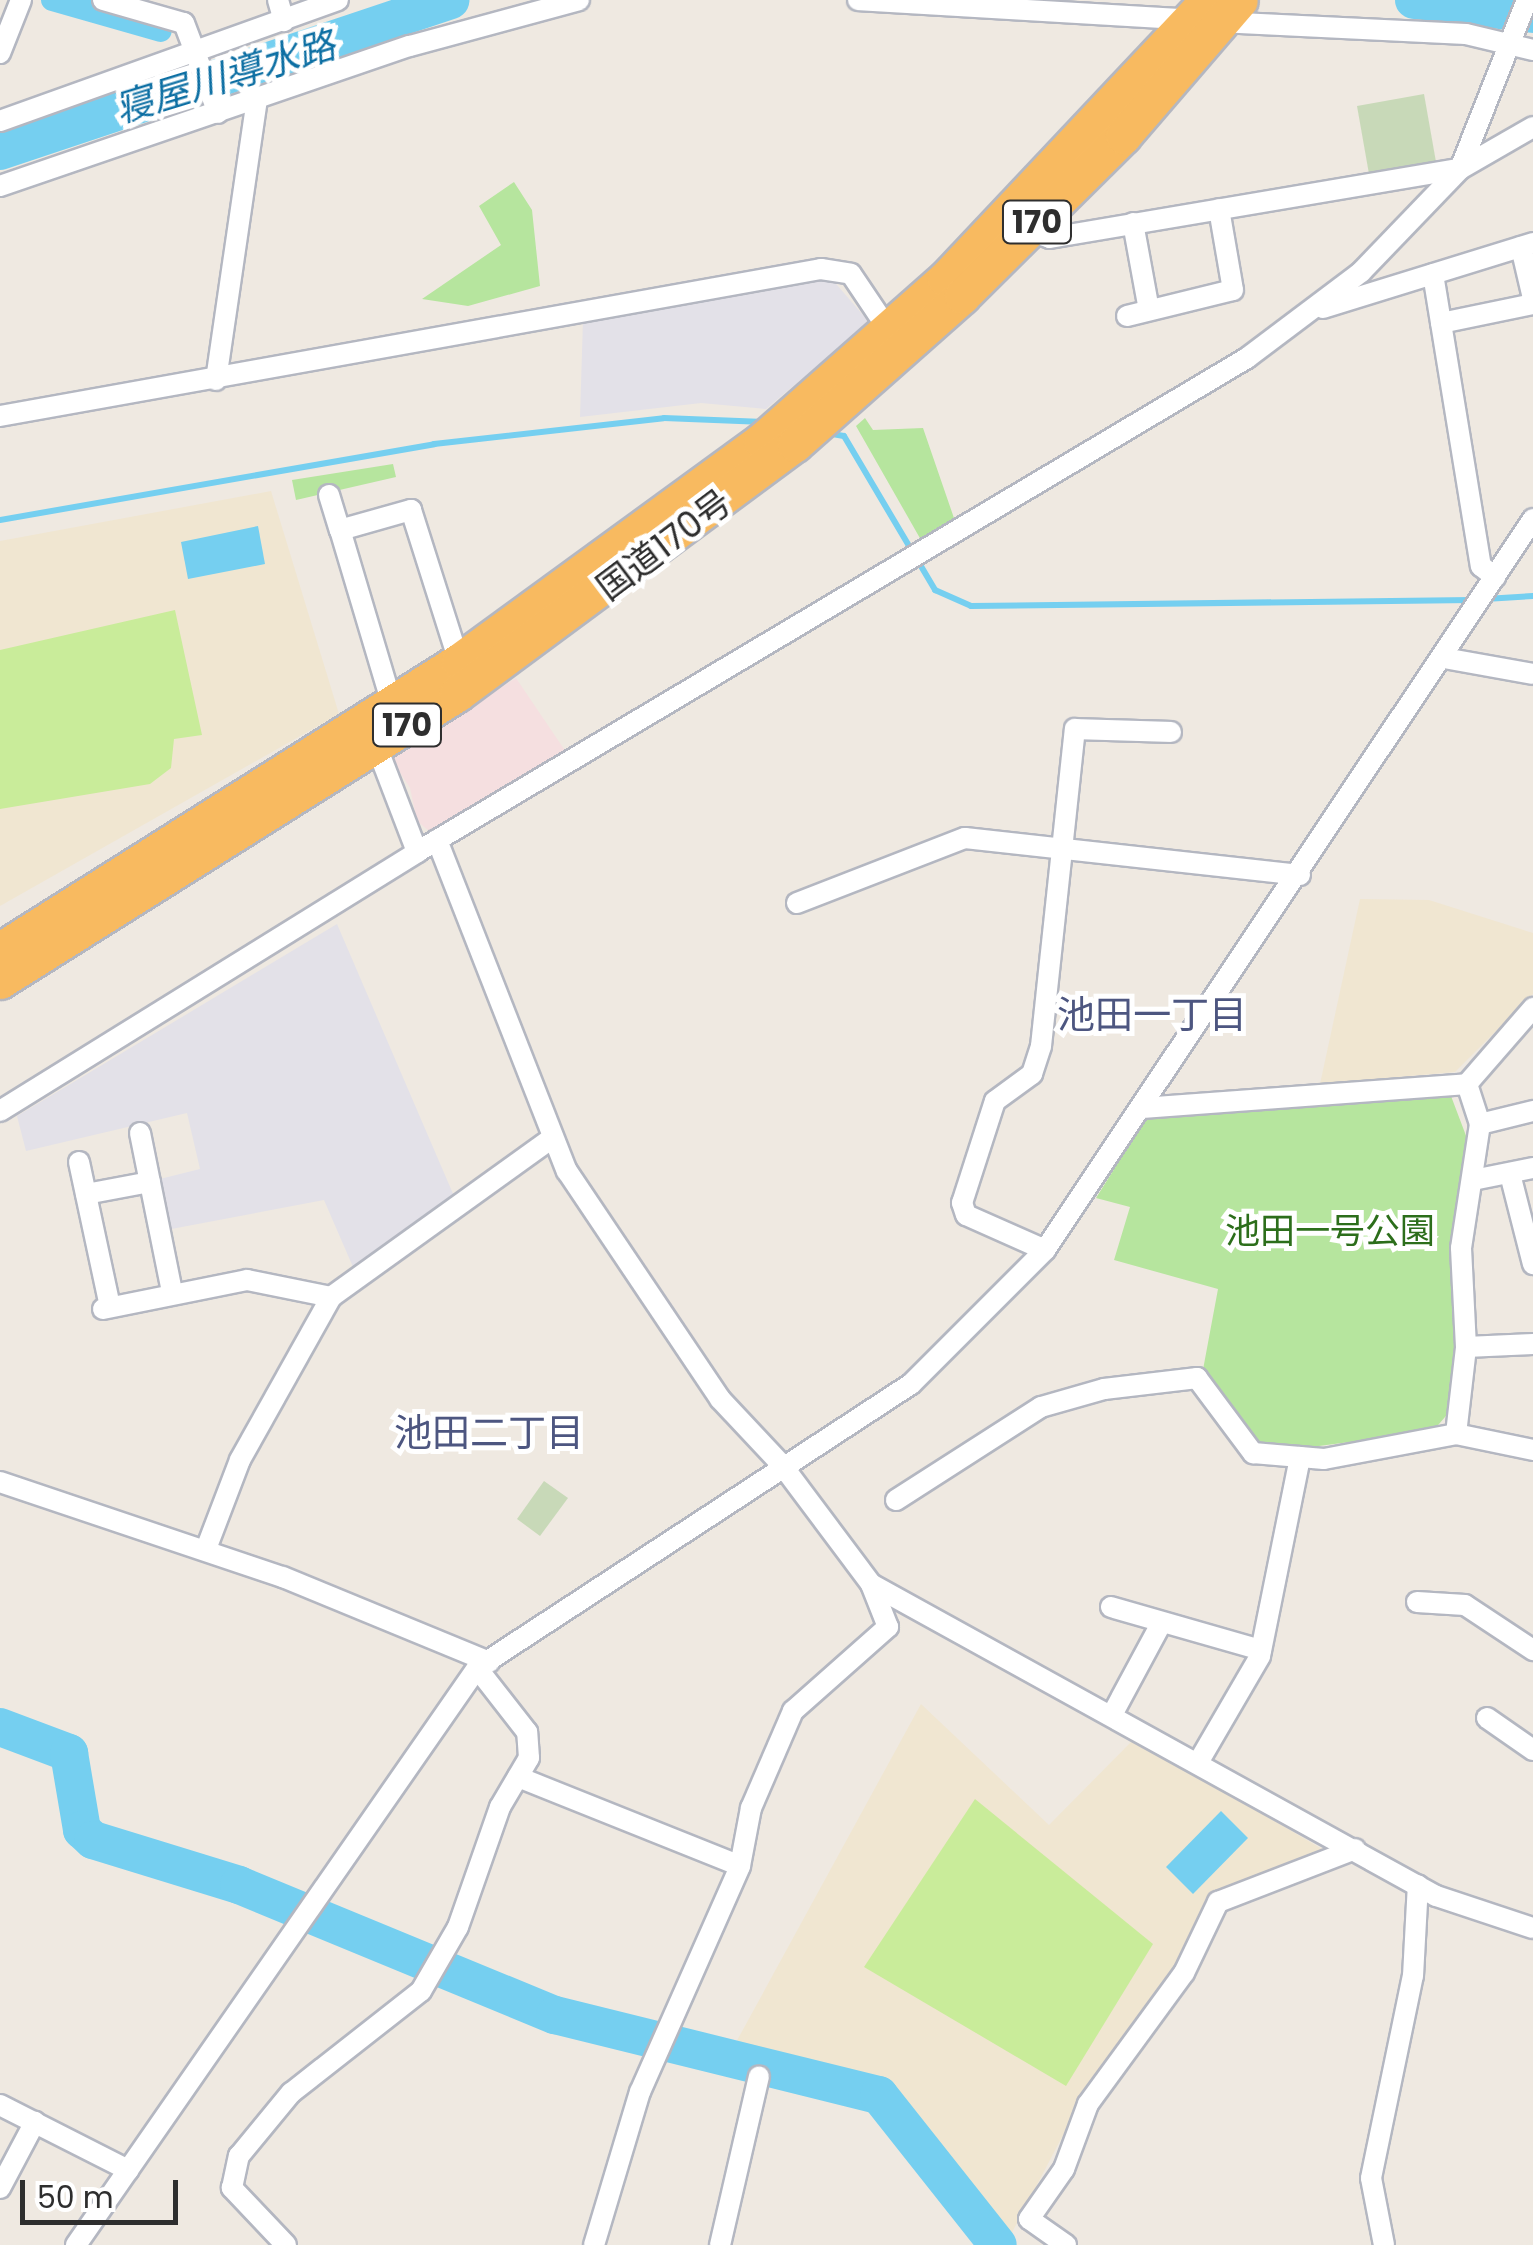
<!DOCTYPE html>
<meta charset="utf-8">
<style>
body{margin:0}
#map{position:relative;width:1533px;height:2245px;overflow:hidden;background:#efe9e1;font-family:Poppins,"Noto Sans JP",sans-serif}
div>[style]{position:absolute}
.industrial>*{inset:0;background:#e3e1e8}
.education>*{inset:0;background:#f0e6d1}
.medical>*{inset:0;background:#f5dfe0}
.green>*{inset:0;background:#b6e59e}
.cemetery>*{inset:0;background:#c8d9b8}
.pitch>*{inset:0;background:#c9ec9a}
.water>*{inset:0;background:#75cff0}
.stream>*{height:6px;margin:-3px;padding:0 3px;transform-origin:3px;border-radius:3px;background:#75cff0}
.canal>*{height:22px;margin:-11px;padding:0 11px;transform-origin:11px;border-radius:11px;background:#75cff0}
.river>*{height:38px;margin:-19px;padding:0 19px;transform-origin:19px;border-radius:19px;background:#75cff0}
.roads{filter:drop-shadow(2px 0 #b4b7c1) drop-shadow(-2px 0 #b4b7c1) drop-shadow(0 2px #b4b7c1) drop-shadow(0 -2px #b4b7c1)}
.minor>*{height:20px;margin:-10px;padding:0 10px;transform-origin:10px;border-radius:10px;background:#fff}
.trunk>*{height:35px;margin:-17.5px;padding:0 17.5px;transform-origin:17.5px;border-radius:17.5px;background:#f8ba60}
span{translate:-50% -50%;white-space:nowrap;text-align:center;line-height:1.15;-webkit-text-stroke:10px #fff;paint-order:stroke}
.shield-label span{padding:2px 8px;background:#fff;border:2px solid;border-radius:8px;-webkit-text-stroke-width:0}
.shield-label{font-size:32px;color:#2e2e2e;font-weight:700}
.street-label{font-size:35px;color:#2e2e2e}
.park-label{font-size:35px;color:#2c6e1b}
.water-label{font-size:38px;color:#0d6fa3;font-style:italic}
.neighbourhood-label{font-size:38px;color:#4d5680}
.scale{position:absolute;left:20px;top:2180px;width:158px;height:45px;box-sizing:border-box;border:5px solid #2e2e2e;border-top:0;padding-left:12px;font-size:30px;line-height:35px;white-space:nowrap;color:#2e2e2e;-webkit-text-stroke:8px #fff;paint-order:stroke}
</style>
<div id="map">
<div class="industrial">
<i style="clip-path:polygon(831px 278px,869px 322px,766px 409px,701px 403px,580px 417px,583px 320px)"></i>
<i style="clip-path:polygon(337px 924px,454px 1196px,353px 1267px,324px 1200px,166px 1230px,156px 1180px,200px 1169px,187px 1113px,26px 1151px,17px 1116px)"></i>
</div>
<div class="education">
<i style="clip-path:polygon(271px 491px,339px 714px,0 906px,0 541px)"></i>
<i style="clip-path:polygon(1360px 899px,1429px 900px,1533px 933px,1533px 994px,1455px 1072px,1320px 1084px)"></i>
<i style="clip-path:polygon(921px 1704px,1049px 1825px,1134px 1739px,1329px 1853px,1222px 1892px,1196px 1922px,1153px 2010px,1086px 2091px,1006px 2244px,880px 2091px,734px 2046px)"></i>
</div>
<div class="medical">
<i style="clip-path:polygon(516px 678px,566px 752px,435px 836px,417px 821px,410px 788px,390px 757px)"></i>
</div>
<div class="green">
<i style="clip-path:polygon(514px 182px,532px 210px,540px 286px,468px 306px,422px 299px,501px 245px,479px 206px)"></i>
<i style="clip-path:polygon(865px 418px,873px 430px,923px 428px,955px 521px,921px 540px,856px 426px)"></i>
<i style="clip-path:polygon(393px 464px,396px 477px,296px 500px,292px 480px)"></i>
<i style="clip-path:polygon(1451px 1096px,1468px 1141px,1451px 1273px,1457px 1350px,1451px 1410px,1433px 1431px,1281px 1451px,1254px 1444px,1202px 1375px,1218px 1289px,1114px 1260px,1130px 1207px,1096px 1198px,1148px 1115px)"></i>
</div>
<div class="cemetery">
<i style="clip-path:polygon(1424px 94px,1436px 162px,1369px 174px,1357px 106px)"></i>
<i style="clip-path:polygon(544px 1481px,568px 1498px,540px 1536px,517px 1519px)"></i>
</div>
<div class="pitch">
<i style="clip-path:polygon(175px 610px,202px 735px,174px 739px,171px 768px,150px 784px,0 809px,0 650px)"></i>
<i style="clip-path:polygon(975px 1799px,1153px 1944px,1066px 2086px,864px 1967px)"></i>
</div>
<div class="water">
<i style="clip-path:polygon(258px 526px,265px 564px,188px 579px,181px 542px)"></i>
<i style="clip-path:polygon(1221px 1811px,1248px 1838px,1193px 1894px,1166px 1867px)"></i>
</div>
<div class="stream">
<i style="left:827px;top:433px;width:17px;rotate:10deg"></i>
<i style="left:844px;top:436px;width:179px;rotate:59.4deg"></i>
<i style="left:935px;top:590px;width:39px;rotate:24deg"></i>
<i style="left:971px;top:606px;width:501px;rotate:-0.69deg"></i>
<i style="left:0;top:520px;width:441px;rotate:-9.9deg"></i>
<i style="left:434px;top:444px;width:231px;rotate:-6.4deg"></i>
<i style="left:664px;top:418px;width:101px;rotate:2.3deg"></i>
<i style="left:1485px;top:599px;width:48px;rotate:-3.6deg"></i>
</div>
<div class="canal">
<i style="left:52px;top:0;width:113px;rotate:15.9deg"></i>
</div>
<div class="river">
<i style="left:1414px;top:0;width:120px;rotate:6.7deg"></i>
<i style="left:0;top:151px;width:475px;rotate:-18.5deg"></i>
<i style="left:0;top:1727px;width:74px;rotate:20.6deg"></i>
<i style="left:69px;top:1753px;width:78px;rotate:80.4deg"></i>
<i style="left:82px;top:1830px;width:15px;rotate:42deg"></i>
<i style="left:93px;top:1840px;width:153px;rotate:17.1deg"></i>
<i style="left:239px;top:1885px;width:342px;rotate:22.4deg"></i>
<i style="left:555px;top:2015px;width:334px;rotate:13.9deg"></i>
<i style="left:879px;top:2095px;width:191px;rotate:51.6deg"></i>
</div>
<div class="roads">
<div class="minor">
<i style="left:103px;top:0;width:84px;rotate:15.9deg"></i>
<i style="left:184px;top:23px;width:96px;rotate:69.3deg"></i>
<i style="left:278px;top:0;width:22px;rotate:74deg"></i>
<i style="left:858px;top:0;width:333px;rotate:3.4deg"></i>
<i style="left:1219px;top:22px;width:247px;rotate:2.8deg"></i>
<i style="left:1466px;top:34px;width:69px;rotate:13.4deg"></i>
<i style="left:0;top:53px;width:57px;rotate:-68.4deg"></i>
<i style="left:0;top:121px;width:359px;rotate:-19.7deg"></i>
<i style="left:0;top:186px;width:433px;rotate:-18.9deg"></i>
<i style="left:410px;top:46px;width:175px;rotate:-15.2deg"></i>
<i style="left:1133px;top:223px;width:88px;rotate:79.6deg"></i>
<i style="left:1023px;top:229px;width:28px;rotate:18deg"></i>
<i style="left:1050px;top:238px;width:416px;rotate:-9.6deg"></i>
<i style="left:1460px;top:169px;width:182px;rotate:-68.4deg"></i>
<i style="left:1521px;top:247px;width:52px;rotate:76.8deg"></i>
<i style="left:1433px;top:274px;width:296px;rotate:80.7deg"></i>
<i style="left:1481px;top:566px;width:18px;rotate:38deg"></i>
<i style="left:1323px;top:308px;width:220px;rotate:-17.2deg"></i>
<i style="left:1127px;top:316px;width:109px;rotate:-13.8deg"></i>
<i style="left:1233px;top:290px;width:82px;rotate:-99.8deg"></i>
<i style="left:1441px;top:323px;width:94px;rotate:-11.7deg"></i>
<i style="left:216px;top:380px;width:284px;rotate:-81.7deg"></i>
<i style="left:0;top:416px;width:834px;rotate:-10.15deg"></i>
<i style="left:821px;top:269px;width:30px;rotate:9deg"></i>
<i style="left:851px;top:274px;width:73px;rotate:56.1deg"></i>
<i style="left:329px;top:495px;width:37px;rotate:73deg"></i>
<i style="left:1444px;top:658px;width:90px;rotate:10.2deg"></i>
<i style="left:392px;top:704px;width:182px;rotate:-106.6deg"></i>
<i style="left:340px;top:530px;width:74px;rotate:-15.7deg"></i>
<i style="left:411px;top:510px;width:158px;rotate:72.4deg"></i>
<i style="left:376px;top:745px;width:115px;rotate:69deg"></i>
<i style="left:437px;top:840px;width:356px;rotate:68.6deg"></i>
<i style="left:567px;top:1171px;width:275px;rotate:56.1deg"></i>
<i style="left:720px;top:1399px;width:91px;rotate:46.8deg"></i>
<i style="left:782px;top:1465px;width:149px;rotate:53.2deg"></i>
<i style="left:871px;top:1584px;width:645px;rotate:28.91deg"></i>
<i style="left:1436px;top:1896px;width:102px;rotate:18.3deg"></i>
<i style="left:797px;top:903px;width:180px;rotate:-21.2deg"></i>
<i style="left:965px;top:838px;width:337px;rotate:6.3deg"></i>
<i style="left:1142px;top:1108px;width:326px;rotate:-4.2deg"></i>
<i style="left:0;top:1111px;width:491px;rotate:-31.8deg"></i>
<i style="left:417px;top:852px;width:966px;rotate:-30.76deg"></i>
<i style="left:1247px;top:358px;width:143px;rotate:-37deg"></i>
<i style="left:1361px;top:272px;width:143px;rotate:-46.1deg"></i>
<i style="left:1460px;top:169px;width:84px;rotate:-29.9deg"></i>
<i style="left:1480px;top:1124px;width:55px;rotate:-13.8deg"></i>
<i style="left:140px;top:1133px;width:161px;rotate:78.6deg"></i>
<i style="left:79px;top:1162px;width:148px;rotate:77.9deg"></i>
<i style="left:1510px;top:1174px;width:93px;rotate:75.7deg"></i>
<i style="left:1473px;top:1180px;width:61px;rotate:-11.3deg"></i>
<i style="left:86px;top:1194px;width:65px;rotate:-10.6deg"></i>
<i style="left:1045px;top:1250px;width:86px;rotate:-156.1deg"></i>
<i style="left:966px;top:1215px;width:13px;rotate:-108deg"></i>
<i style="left:962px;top:1203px;width:107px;rotate:-72.1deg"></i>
<i style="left:995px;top:1101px;width:46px;rotate:-36.1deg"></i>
<i style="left:1032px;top:1074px;width:29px;rotate:-72deg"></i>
<i style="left:1041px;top:1046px;width:319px;rotate:-83.9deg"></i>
<i style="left:1075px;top:729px;width:96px;rotate:1.8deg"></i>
<i style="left:103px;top:1309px;width:147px;rotate:-11.4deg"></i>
<i style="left:247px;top:1280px;width:86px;rotate:11.4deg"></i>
<i style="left:1466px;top:1347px;width:67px;rotate:-2.6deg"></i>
<i style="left:1456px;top:1434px;width:79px;rotate:11.7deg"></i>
<i style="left:0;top:1482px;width:299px;rotate:18.6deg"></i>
<i style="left:283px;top:1577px;width:223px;rotate:22.4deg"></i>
<i style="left:896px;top:1500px;width:172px;rotate:-32.7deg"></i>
<i style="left:1041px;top:1407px;width:66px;rotate:-15.9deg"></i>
<i style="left:1104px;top:1389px;width:94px;rotate:-6.7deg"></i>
<i style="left:1197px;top:1378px;width:94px;rotate:53.3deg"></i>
<i style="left:1253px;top:1453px;width:71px;rotate:4.8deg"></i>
<i style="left:1324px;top:1459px;width:134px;rotate:-10.7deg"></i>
<i style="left:1456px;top:1434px;width:88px;rotate:-83.4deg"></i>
<i style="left:1466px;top:1347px;width:99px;rotate:-92.9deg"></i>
<i style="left:1461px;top:1248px;width:125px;rotate:-81.3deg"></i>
<i style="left:1480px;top:1124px;width:42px;rotate:-108deg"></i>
<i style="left:1467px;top:1084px;width:101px;rotate:-49deg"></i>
<i style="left:206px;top:1549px;width:95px;rotate:-69.1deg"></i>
<i style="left:240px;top:1460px;width:187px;rotate:-60.8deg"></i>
<i style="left:331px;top:1297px;width:272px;rotate:-35.7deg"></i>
<i style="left:1417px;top:1602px;width:48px;rotate:3.6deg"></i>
<i style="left:1465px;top:1605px;width:82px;rotate:33.5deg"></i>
<i style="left:1111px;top:1607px;width:156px;rotate:16deg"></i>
<i style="left:1113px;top:1713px;width:101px;rotate:-61.7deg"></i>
<i style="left:1487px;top:1718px;width:56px;rotate:34.8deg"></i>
<i style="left:1199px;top:1761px;width:121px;rotate:-59.8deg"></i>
<i style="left:1260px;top:1656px;width:203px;rotate:-78.6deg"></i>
<i style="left:518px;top:1777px;width:239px;rotate:21.8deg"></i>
<i style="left:0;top:2105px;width:144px;rotate:26.9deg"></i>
<i style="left:0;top:2188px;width:75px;rotate:-62.1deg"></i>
<i style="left:76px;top:2245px;width:703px;rotate:-55.2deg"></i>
<i style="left:477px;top:1668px;width:519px;rotate:-33.2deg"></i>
<i style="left:911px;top:1384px;width:190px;rotate:-45deg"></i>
<i style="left:1045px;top:1250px;width:879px;rotate:-56.27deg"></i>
<i style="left:286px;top:2245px;width:79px;rotate:-133.5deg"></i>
<i style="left:232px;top:2188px;width:33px;rotate:-78deg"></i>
<i style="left:239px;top:2156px;width:82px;rotate:-50.5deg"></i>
<i style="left:291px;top:2093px;width:165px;rotate:-38.1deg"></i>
<i style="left:421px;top:1991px;width:74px;rotate:-60deg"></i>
<i style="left:458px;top:1927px;width:127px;rotate:-70.7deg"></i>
<i style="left:500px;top:1807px;width:57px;rotate:-59.4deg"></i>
<i style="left:529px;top:1758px;width:26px;rotate:-94deg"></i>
<i style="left:527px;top:1732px;width:81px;rotate:-128deg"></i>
<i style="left:594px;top:2245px;width:160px;rotate:-73.3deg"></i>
<i style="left:640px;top:2092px;width:247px;rotate:-66.1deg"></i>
<i style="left:740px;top:1866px;width:59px;rotate:-79.3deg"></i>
<i style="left:751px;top:1808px;width:106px;rotate:-66.6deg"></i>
<i style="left:793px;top:1711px;width:127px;rotate:-41.5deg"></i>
<i style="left:888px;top:1627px;width:46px;rotate:-111.6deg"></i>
<i style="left:720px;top:2245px;width:173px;rotate:-77deg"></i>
<i style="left:1066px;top:2245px;width:45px;rotate:-144.9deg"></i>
<i style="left:1029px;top:2219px;width:61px;rotate:-55deg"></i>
<i style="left:1064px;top:2169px;width:69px;rotate:-69.7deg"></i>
<i style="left:1088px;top:2104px;width:162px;rotate:-53.8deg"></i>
<i style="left:1184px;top:1973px;width:79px;rotate:-64.4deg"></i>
<i style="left:1218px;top:1902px;width:147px;rotate:-21.1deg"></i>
<i style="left:1384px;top:2245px;width:68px;rotate:-101deg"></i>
<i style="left:1371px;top:2178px;width:206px;rotate:-78.3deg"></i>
<i style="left:1413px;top:1976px;width:91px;rotate:-86.9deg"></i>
</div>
<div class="trunk">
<i style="left:0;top:950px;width:542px;rotate:-32.2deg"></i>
<i style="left:459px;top:661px;width:374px;rotate:-36.1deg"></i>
<i style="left:761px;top:441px;width:245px;rotate:-41.4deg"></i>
<i style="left:945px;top:279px;width:383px;rotate:-46.7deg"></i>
<i style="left:0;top:981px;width:540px;rotate:-32.13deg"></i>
<i style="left:457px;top:694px;width:420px;rotate:-36.5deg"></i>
<i style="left:795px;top:444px;width:223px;rotate:-41.5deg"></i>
<i style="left:962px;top:296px;width:227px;rotate:-44.8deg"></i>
<i style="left:1123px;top:136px;width:179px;rotate:-49.3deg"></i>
</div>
</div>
<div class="shield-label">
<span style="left:1037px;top:222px">170</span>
<span style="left:407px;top:725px">170</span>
</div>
<div class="street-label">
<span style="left:664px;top:545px;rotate:-37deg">国道170号</span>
</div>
<div class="park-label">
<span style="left:1330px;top:1231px">池田一号公園</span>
</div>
<div class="water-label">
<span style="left:225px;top:77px;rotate:-17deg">寝屋川導水路</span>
</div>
<div class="neighbourhood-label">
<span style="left:1152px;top:1015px">池田一丁目</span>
<span style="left:489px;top:1433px">池田二丁目</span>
</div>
<div class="scale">50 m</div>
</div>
